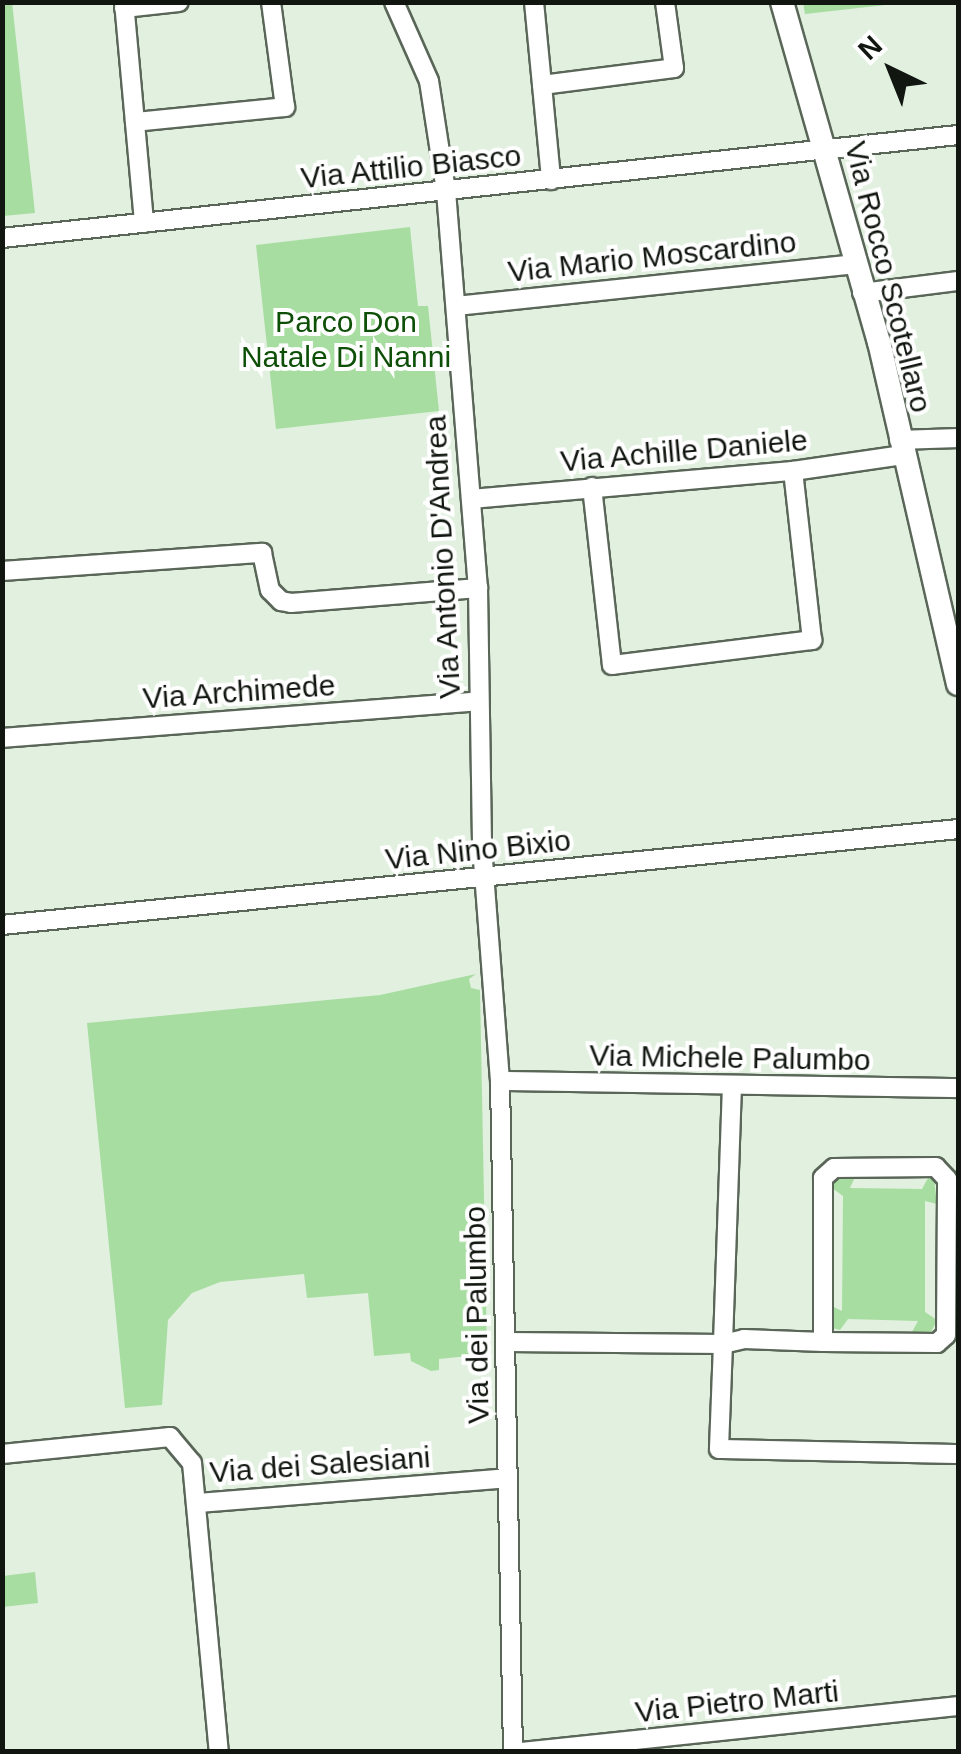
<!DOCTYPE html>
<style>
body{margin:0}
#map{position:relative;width:961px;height:1754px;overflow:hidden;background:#e1f0df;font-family:Arial,sans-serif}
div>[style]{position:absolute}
.green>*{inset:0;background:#a8dda1}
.roads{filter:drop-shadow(2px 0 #596658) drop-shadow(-2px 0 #596658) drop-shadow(0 2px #596658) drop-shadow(0 -2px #596658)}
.minor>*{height:18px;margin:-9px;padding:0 9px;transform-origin:9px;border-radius:9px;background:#fff}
.tertiary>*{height:22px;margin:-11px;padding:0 11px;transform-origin:11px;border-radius:11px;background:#fff}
span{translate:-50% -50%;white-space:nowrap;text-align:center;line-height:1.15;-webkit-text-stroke:8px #fff;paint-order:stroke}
.street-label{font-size:30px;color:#111610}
.park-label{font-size:30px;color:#0d4f06}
.frame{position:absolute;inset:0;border:5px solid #111610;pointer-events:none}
.north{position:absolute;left:841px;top:20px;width:100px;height:100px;-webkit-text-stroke:8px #fff;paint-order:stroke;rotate:317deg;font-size:28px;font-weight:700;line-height:40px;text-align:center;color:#111610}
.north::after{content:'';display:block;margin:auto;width:35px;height:45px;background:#111610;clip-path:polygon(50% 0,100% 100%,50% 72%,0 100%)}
</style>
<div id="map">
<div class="green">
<i style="clip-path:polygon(12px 2px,35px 213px,3px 216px,2px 3px)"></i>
<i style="clip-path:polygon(803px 2px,903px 2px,903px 3px,805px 14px)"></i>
<i style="clip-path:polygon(410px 227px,418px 306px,428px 306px,439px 411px,276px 429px,256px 245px)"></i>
<i style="clip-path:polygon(476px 974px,469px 979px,471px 988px,480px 990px,487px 1354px,439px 1359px,439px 1370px,431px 1371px,411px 1361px,410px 1353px,374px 1356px,368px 1293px,307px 1298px,304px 1274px,220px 1282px,192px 1293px,168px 1320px,162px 1405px,125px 1408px,87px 1023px,380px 995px)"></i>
<i style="clip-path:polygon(836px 1177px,855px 1177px,850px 1188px,922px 1189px,928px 1178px,934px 1179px,937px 1204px,925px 1201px,925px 1312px,937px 1320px,931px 1332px,912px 1332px,918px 1321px,848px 1319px,840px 1330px,832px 1328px,832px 1306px,842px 1311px,843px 1196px,832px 1188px)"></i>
<i style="clip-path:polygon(35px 1572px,38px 1603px,3px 1607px,3px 1576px)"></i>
</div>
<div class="roads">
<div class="minor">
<i style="left:124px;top:2px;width:222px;rotate:84.8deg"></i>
<i style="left:394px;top:2px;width:86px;rotate:66.1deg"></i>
<i style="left:429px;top:81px;width:111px;rotate:81.2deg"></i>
<i style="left:446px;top:191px;width:398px;rotate:85.4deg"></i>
<i style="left:478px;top:588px;width:259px;rotate:89.1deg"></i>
<i style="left:482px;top:847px;width:235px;rotate:85.6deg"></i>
<i style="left:500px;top:1081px;width:671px;rotate:88.89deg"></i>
<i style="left:534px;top:2px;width:179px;rotate:84.5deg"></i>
<i style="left:124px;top:8px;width:55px;rotate:-6.2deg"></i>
<i style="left:542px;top:85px;width:133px;rotate:-7.3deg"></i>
<i style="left:674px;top:68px;width:67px;rotate:-97.8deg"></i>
<i style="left:135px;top:122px;width:151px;rotate:-5.7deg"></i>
<i style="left:285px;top:107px;width:106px;rotate:-97.6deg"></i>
<i style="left:2px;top:238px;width:962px;rotate:-6.15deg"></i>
<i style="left:862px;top:293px;width:97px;rotate:-7.1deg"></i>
<i style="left:456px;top:306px;width:400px;rotate:-6deg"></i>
<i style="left:899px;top:440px;width:59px;rotate:-1.9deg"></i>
<i style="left:592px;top:487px;width:179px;rotate:83.6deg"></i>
<i style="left:612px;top:665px;width:202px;rotate:-7.1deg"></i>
<i style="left:812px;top:640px;width:170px;rotate:-96.4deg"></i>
<i style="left:471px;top:499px;width:323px;rotate:-5deg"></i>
<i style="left:793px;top:471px;width:111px;rotate:-8.3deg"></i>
<i style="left:2px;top:571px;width:261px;rotate:-4deg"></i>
<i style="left:262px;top:553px;width:38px;rotate:78deg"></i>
<i style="left:270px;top:590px;width:16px;rotate:45deg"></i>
<i style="left:281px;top:601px;width:10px;rotate:11deg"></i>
<i style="left:291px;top:603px;width:188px;rotate:-4.6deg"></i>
<i style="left:2px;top:738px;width:478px;rotate:-4.4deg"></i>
<i style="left:2px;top:925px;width:961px;rotate:-5.73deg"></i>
<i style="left:500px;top:1081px;width:458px;rotate:0.9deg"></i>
<i style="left:732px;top:1085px;width:259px;rotate:92deg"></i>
<i style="left:723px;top:1344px;width:22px;rotate:-13deg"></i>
<i style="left:744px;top:1339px;width:79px;rotate:2.2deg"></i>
<i style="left:823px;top:1342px;width:114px;rotate:0.5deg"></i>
<i style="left:937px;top:1343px;width:12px;rotate:-42deg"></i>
<i style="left:946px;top:1335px;width:156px;rotate:-89.6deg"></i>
<i style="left:947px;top:1179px;width:16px;rotate:-133deg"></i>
<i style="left:936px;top:1167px;width:102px;rotate:179.4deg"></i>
<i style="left:834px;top:1168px;width:15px;rotate:138deg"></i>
<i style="left:823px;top:1178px;width:164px;rotate:90deg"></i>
<i style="left:507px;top:1342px;width:216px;rotate:0.5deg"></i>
<i style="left:723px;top:1344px;width:105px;rotate:92.2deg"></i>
<i style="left:719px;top:1449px;width:239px;rotate:1.2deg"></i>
<i style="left:2px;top:1454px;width:169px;rotate:-5.8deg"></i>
<i style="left:170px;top:1437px;width:34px;rotate:50deg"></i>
<i style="left:192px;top:1463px;width:290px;rotate:84.7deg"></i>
<i style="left:198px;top:1503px;width:310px;rotate:-4.6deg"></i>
<i style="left:521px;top:1752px;width:439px;rotate:-6deg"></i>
</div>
<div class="tertiary">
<i style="left:782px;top:2px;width:354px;rotate:74.1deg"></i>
<i style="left:879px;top:342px;width:351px;rotate:77deg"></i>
</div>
</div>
<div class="street-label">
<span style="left:411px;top:167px;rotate:-6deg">Via Attilio Biasco</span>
<span style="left:652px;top:257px;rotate:-6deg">Via Mario Moscardino</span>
<span style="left:888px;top:277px;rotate:76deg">Via Rocco Scotellaro</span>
<span style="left:684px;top:451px;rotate:-5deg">Via Achille Daniele</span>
<span style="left:443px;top:557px;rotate:-93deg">Via Antonio D'Andrea</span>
<span style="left:239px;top:692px;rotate:-4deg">Via Archimede</span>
<span style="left:478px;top:850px;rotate:-6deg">Via Nino Bixio</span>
<span style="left:730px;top:1058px;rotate:1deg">Via Michele Palumbo</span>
<span style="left:477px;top:1315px;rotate:-91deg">Via dei Palumbo</span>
<span style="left:320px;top:1465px;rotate:-4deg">Via dei Salesiani</span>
<span style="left:737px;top:1702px;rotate:-6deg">Via Pietro Marti</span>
</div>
<div class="park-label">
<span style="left:346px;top:339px">Parco Don<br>Natale Di Nanni</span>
</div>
<div class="frame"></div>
<div class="north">N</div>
</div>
